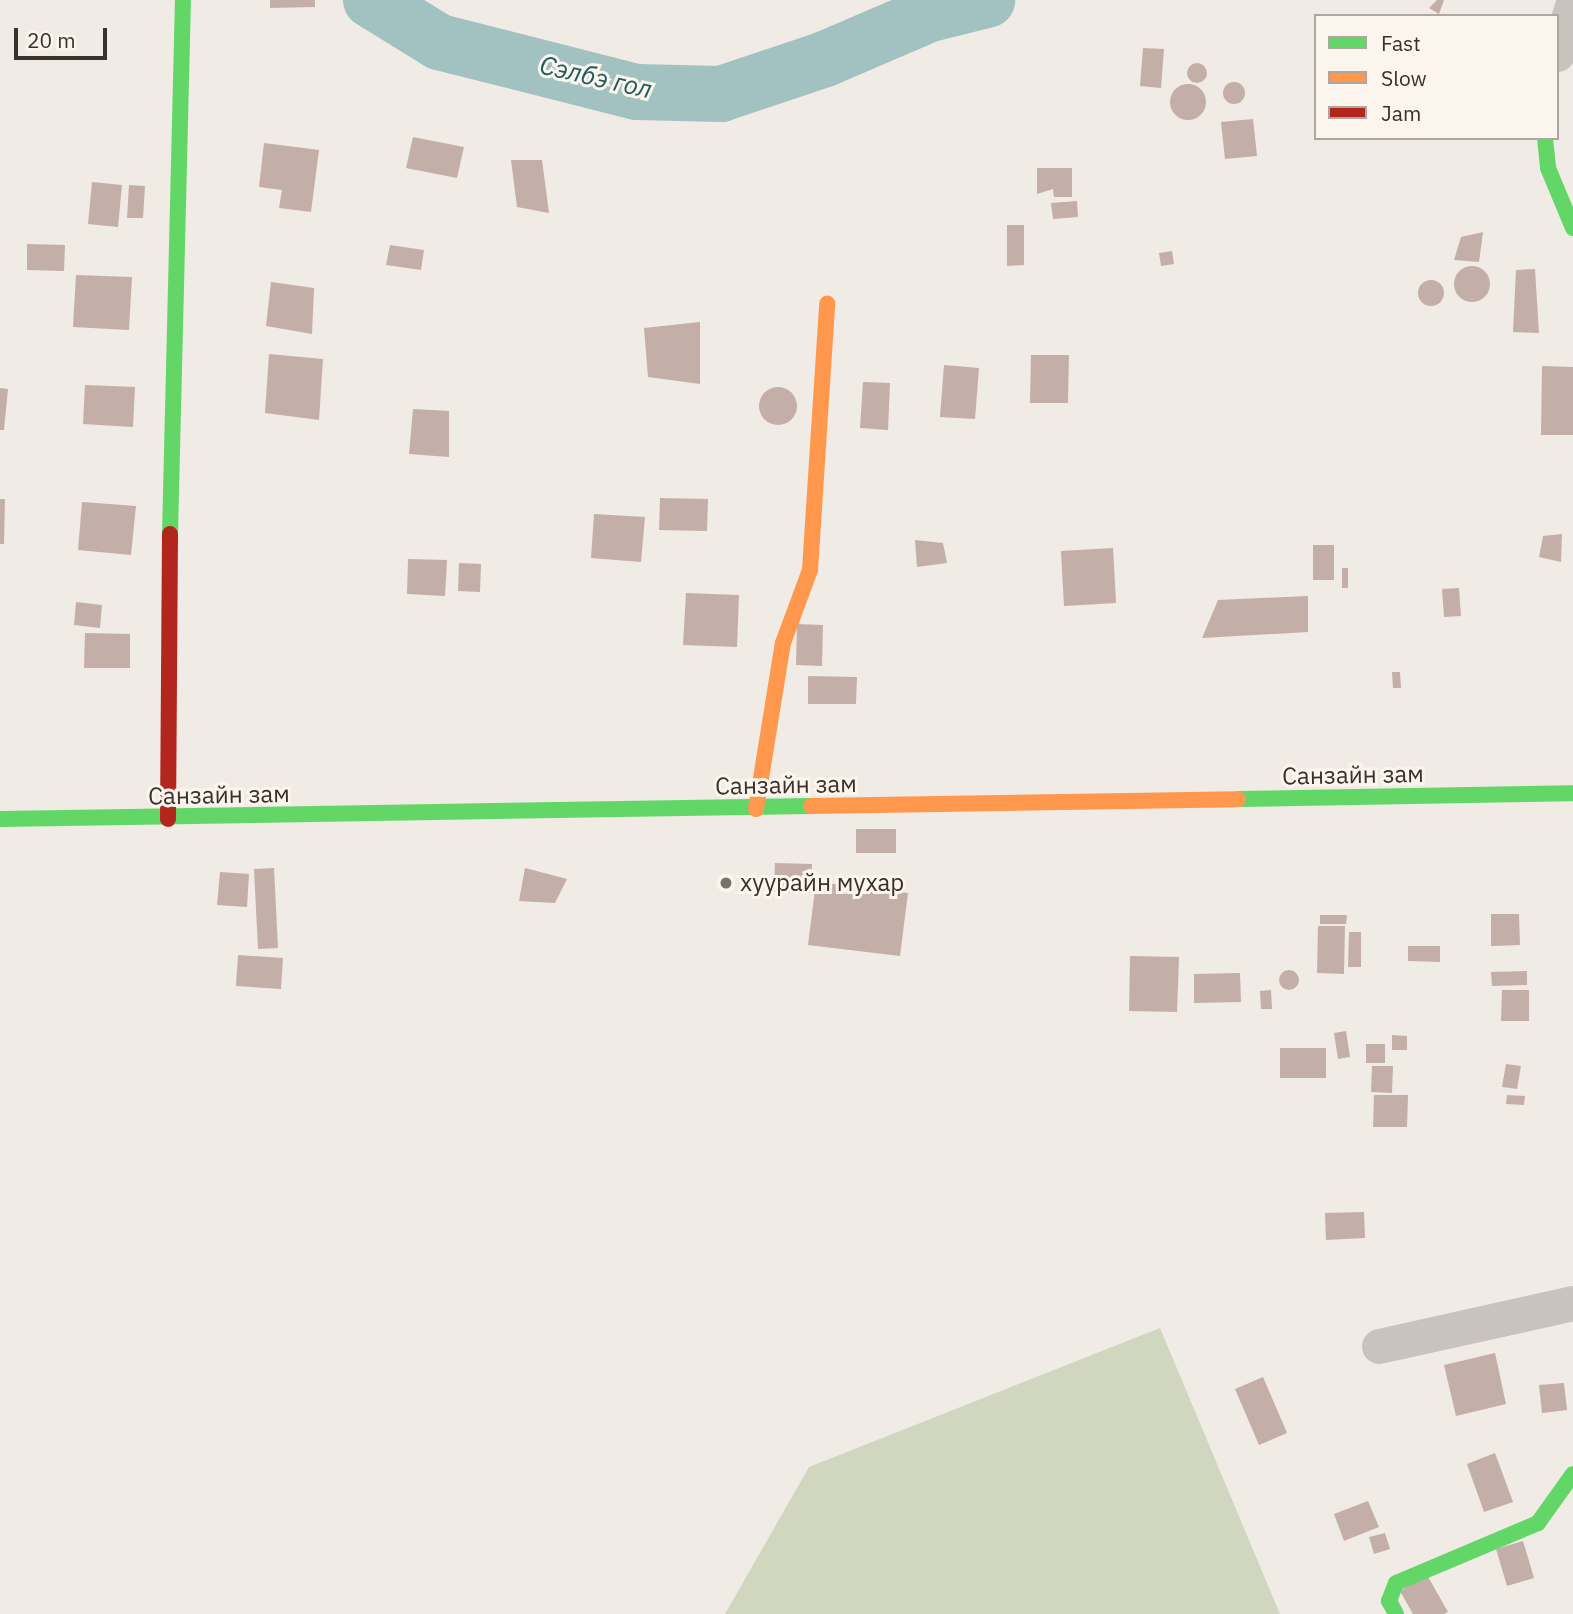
<!DOCTYPE html>
<meta charset="utf-8">
<style>
body{margin:0}
#map{position:relative;width:1573px;height:1614px;overflow:hidden;background:#f0ebe5;font-family:"IBM Plex Sans",sans-serif}
div>[style]{position:absolute}
.green>*{inset:0;background:#d1d6bf}
.river>*{height:56px;margin:-28px;padding:0 28px;transform-origin:28px;border-radius:28px;background:#a1c2c1}
.building>*{inset:0;background:#c3afa7}
.round{border-radius:50%}
.street>*{height:35px;margin:-17.5px;padding:0 17.5px;transform-origin:17.5px;border-radius:17.5px;background:#c9c3be}
.fast>*{height:16px;margin:-8px;padding:0 8px;transform-origin:8px;border-radius:8px;background:#63d668}
.slow>*{height:16px;margin:-8px;padding:0 8px;transform-origin:8px;border-radius:8px;background:#ff974d}
.jam>*{height:16px;margin:-8px;padding:0 8px;transform-origin:8px;border-radius:8px;background:#b3261e}
.dots>*{width:19px;height:19px;translate:-50% -50%;box-sizing:border-box;border:4px solid #fbf5ee;border-radius:50%}
span{translate:-50% -50%;white-space:nowrap;text-align:center;line-height:1.15;-webkit-text-stroke:6px #fbf5ee;paint-order:stroke}
.street-label{font-size:24px;color:#3b302b}
.poi-label{font-size:24px;color:#3b302b}
.left{translate:0 -50%;text-align:left}
.water-label{font-size:26px;color:#1f5a5e;font-style:italic}
.legend{position:absolute;left:1314px;top:14px;width:245px;height:126px;box-sizing:border-box;background:#fbf5ee;border:2px solid #aea6a0;margin:0;padding:9px 12px;list-style:none;font-size:21px;color:#3b302b}
.legend li{display:flex;align-items:center;gap:14px;height:35px}
.legend b{width:35px;border:2px solid #aea6a0}
.scale{position:absolute;left:14px;top:28px;width:93px;height:32px;box-sizing:border-box;border:4px solid #3b302b;border-top:0;padding-left:9px;font-size:21px;line-height:24px;white-space:nowrap;color:#3b302b;-webkit-text-stroke:5px #fbf5ee;paint-order:stroke}
</style>
<div id="map">
<div class="green">
<i style="clip-path:polygon(1160px 1328px,1280px 1614px,725px 1614px,809px 1467px)"></i>
</div>
<div class="river">
<i style="left:371px;top:0;width:80px;rotate:31.7deg"></i>
<i style="left:439px;top:42px;width:204px;rotate:14.2deg"></i>
<i style="left:637px;top:92px;width:84px;rotate:1.4deg"></i>
<i style="left:721px;top:94px;width:110px;rotate:-18.6deg"></i>
<i style="left:825px;top:59px;width:114px;rotate:-23.2deg"></i>
<i style="left:930px;top:14px;width:59px;rotate:-13.8deg"></i>
</div>
<div class="building">
<i style="clip-path:polygon(270px 0,315px 0,315px 7px,270px 8px)"></i>
<i style="clip-path:polygon(1437px 0,1444px 0,1439px 14px,1429px 8px)"></i>
<i style="clip-path:polygon(1143px 48px,1164px 49px,1161px 88px,1140px 86px)"></i>
<i class="round" style="left:1187px;top:63px;width:20px;height:20px"></i>
<i class="round" style="left:1223px;top:82px;width:22px;height:22px"></i>
<i class="round" style="left:1170px;top:84px;width:36px;height:36px"></i>
<i style="clip-path:polygon(1253px 119px,1257px 156px,1225px 159px,1221px 122px)"></i>
<i style="clip-path:polygon(413px 137px,464px 147px,457px 178px,406px 168px)"></i>
<i style="clip-path:polygon(264px 143px,319px 150px,311px 212px,279px 208px,282px 190px,259px 187px)"></i>
<i style="clip-path:polygon(511px 160px,542px 160px,549px 213px,517px 207px)"></i>
<i style="clip-path:polygon(1037px 168px,1072px 168px,1072px 197px,1054px 197px,1053px 189px,1037px 194px)"></i>
<i style="clip-path:polygon(92px 182px,122px 185px,118px 227px,88px 224px)"></i>
<i style="clip-path:polygon(129px 185px,145px 186px,143px 218px,127px 218px)"></i>
<i style="clip-path:polygon(1077px 201px,1078px 217px,1053px 219px,1051px 203px)"></i>
<i style="clip-path:polygon(1007px 225px,1024px 225px,1024px 265px,1007px 266px)"></i>
<i style="clip-path:polygon(1483px 232px,1479px 262px,1454px 260px,1461px 237px)"></i>
<i style="clip-path:polygon(27px 244px,65px 245px,64px 271px,27px 270px)"></i>
<i style="clip-path:polygon(390px 245px,424px 250px,421px 270px,386px 265px)"></i>
<i style="clip-path:polygon(1172px 251px,1174px 264px,1161px 266px,1159px 253px)"></i>
<i class="round" style="left:1454px;top:266px;width:36px;height:36px"></i>
<i style="clip-path:polygon(1535px 269px,1539px 333px,1513px 332px,1516px 270px)"></i>
<i style="clip-path:polygon(76px 275px,132px 277px,129px 330px,73px 327px)"></i>
<i class="round" style="left:1418px;top:280px;width:26px;height:26px"></i>
<i style="clip-path:polygon(271px 282px,314px 288px,312px 334px,266px 326px)"></i>
<i style="clip-path:polygon(700px 322px,700px 384px,648px 377px,644px 328px)"></i>
<i style="clip-path:polygon(269px 354px,323px 359px,319px 420px,265px 413px)"></i>
<i style="clip-path:polygon(1031px 355px,1069px 355px,1068px 403px,1030px 403px)"></i>
<i style="clip-path:polygon(944px 365px,979px 368px,975px 419px,940px 417px)"></i>
<i style="clip-path:polygon(1542px 366px,1573px 367px,1573px 435px,1541px 435px)"></i>
<i style="clip-path:polygon(863px 382px,890px 383px,888px 430px,860px 428px)"></i>
<i style="clip-path:polygon(85px 385px,135px 387px,133px 427px,83px 424px)"></i>
<i class="round" style="left:759px;top:387px;width:38px;height:38px"></i>
<i style="clip-path:polygon(0 388px,8px 389px,4px 430px,0 430px)"></i>
<i style="clip-path:polygon(413px 409px,449px 411px,449px 457px,409px 454px)"></i>
<i style="clip-path:polygon(660px 498px,708px 499px,707px 531px,659px 530px)"></i>
<i style="clip-path:polygon(0 499px,5px 499px,4px 544px,0 544px)"></i>
<i style="clip-path:polygon(82px 502px,136px 506px,131px 555px,78px 550px)"></i>
<i style="clip-path:polygon(594px 514px,645px 517px,641px 562px,591px 558px)"></i>
<i style="clip-path:polygon(1562px 534px,1561px 562px,1539px 557px,1543px 536px)"></i>
<i style="clip-path:polygon(915px 540px,943px 543px,947px 563px,917px 567px)"></i>
<i style="clip-path:polygon(1313px 545px,1334px 545px,1334px 580px,1313px 580px)"></i>
<i style="clip-path:polygon(1113px 548px,1116px 603px,1064px 606px,1061px 551px)"></i>
<i style="clip-path:polygon(408px 559px,447px 560px,445px 596px,407px 594px)"></i>
<i style="clip-path:polygon(459px 563px,481px 564px,480px 592px,458px 591px)"></i>
<i style="clip-path:polygon(1342px 568px,1348px 568px,1348px 588px,1342px 588px)"></i>
<i style="clip-path:polygon(1459px 588px,1461px 616px,1444px 617px,1442px 589px)"></i>
<i style="clip-path:polygon(686px 593px,739px 595px,737px 647px,683px 645px)"></i>
<i style="clip-path:polygon(1308px 596px,1308px 632px,1202px 638px,1218px 600px)"></i>
<i style="clip-path:polygon(76px 602px,102px 605px,100px 628px,74px 625px)"></i>
<i style="clip-path:polygon(797px 624px,823px 625px,822px 666px,796px 665px)"></i>
<i style="clip-path:polygon(85px 633px,130px 634px,130px 668px,84px 668px)"></i>
<i style="clip-path:polygon(1392px 672px,1400px 672px,1401px 688px,1393px 688px)"></i>
<i style="clip-path:polygon(808px 676px,857px 677px,856px 704px,808px 704px)"></i>
<i style="clip-path:polygon(856px 829px,896px 829px,896px 853px,856px 853px)"></i>
<i style="clip-path:polygon(775px 863px,812px 864px,811px 893px,774px 892px)"></i>
<i style="clip-path:polygon(274px 868px,278px 948px,258px 949px,254px 869px)"></i>
<i style="clip-path:polygon(525px 868px,567px 879px,555px 903px,519px 901px)"></i>
<i style="clip-path:polygon(220px 872px,249px 874px,247px 907px,217px 905px)"></i>
<i style="clip-path:polygon(816px 882px,908px 893px,900px 956px,808px 945px)"></i>
<i style="clip-path:polygon(1491px 914px,1519px 914px,1520px 945px,1491px 946px)"></i>
<i style="clip-path:polygon(1320px 915px,1347px 915px,1346px 924px,1320px 924px)"></i>
<i style="clip-path:polygon(1318px 926px,1345px 926px,1344px 974px,1317px 973px)"></i>
<i style="clip-path:polygon(1349px 932px,1361px 932px,1361px 967px,1348px 967px)"></i>
<i style="clip-path:polygon(1408px 946px,1440px 946px,1440px 962px,1408px 961px)"></i>
<i style="clip-path:polygon(238px 955px,283px 958px,281px 989px,236px 986px)"></i>
<i style="clip-path:polygon(1130px 956px,1179px 957px,1177px 1012px,1129px 1011px)"></i>
<i class="round" style="left:1279px;top:970px;width:20px;height:20px"></i>
<i style="clip-path:polygon(1527px 971px,1527px 985px,1492px 986px,1491px 972px)"></i>
<i style="clip-path:polygon(1240px 973px,1241px 1002px,1194px 1003px,1194px 974px)"></i>
<i style="clip-path:polygon(1271px 990px,1272px 1009px,1261px 1009px,1260px 991px)"></i>
<i style="clip-path:polygon(1502px 990px,1529px 990px,1529px 1021px,1501px 1021px)"></i>
<i style="clip-path:polygon(1346px 1031px,1350px 1057px,1338px 1059px,1334px 1033px)"></i>
<i style="clip-path:polygon(1392px 1035px,1407px 1036px,1407px 1050px,1392px 1050px)"></i>
<i style="clip-path:polygon(1366px 1044px,1385px 1044px,1385px 1063px,1366px 1063px)"></i>
<i style="clip-path:polygon(1280px 1048px,1326px 1048px,1326px 1078px,1280px 1078px)"></i>
<i style="clip-path:polygon(1506px 1064px,1521px 1066px,1517px 1089px,1502px 1087px)"></i>
<i style="clip-path:polygon(1372px 1066px,1393px 1066px,1392px 1093px,1371px 1092px)"></i>
<i style="clip-path:polygon(1374px 1095px,1408px 1095px,1407px 1127px,1373px 1127px)"></i>
<i style="clip-path:polygon(1507px 1095px,1525px 1096px,1524px 1105px,1506px 1104px)"></i>
<i style="clip-path:polygon(1364px 1212px,1365px 1238px,1326px 1240px,1325px 1213px)"></i>
<i style="clip-path:polygon(1495px 1353px,1506px 1404px,1456px 1416px,1444px 1365px)"></i>
<i style="clip-path:polygon(1263px 1377px,1287px 1433px,1259px 1445px,1235px 1389px)"></i>
<i style="clip-path:polygon(1564px 1383px,1567px 1410px,1542px 1413px,1539px 1385px)"></i>
<i style="clip-path:polygon(1495px 1453px,1513px 1502px,1484px 1512px,1467px 1464px)"></i>
<i style="clip-path:polygon(1368px 1501px,1379px 1527px,1344px 1541px,1334px 1514px)"></i>
<i style="clip-path:polygon(1385px 1533px,1390px 1549px,1374px 1554px,1369px 1537px)"></i>
<i style="clip-path:polygon(1523px 1541px,1534px 1578px,1507px 1586px,1496px 1549px)"></i>
<i style="clip-path:polygon(1427px 1575px,1448px 1612px,1444px 1614px,1413px 1614px,1400px 1591px)"></i>
</div>
<div class="street">
<i style="left:1557px;top:54px;width:53px;rotate:-72.6deg"></i>
<i style="left:1379px;top:1346px;width:199px;rotate:-12.5deg"></i>
</div>
<div class="fast">
<i style="left:1545px;top:138px;width:30px;rotate:84deg"></i>
<i style="left:1548px;top:168px;width:65px;rotate:67.4deg"></i>
<i style="left:170px;top:534px;width:534px;rotate:-88.61deg"></i>
<i style="left:1238px;top:799px;width:335px;rotate:-1deg"></i>
<i style="left:0;top:819px;width:811px;rotate:-0.92deg"></i>
<i style="left:1396px;top:1614px;width:15px;rotate:-118deg"></i>
<i style="left:1389px;top:1601px;width:19px;rotate:-69deg"></i>
<i style="left:1396px;top:1583px;width:154px;rotate:-22.9deg"></i>
<i style="left:1538px;top:1523px;width:60px;rotate:-54.5deg"></i>
</div>
<div class="slow">
<i style="left:811px;top:806px;width:427px;rotate:-0.9deg"></i>
<i style="left:756px;top:809px;width:168px;rotate:-80.8deg"></i>
<i style="left:783px;top:643px;width:78px;rotate:-69.7deg"></i>
<i style="left:810px;top:570px;width:267px;rotate:-86.3deg"></i>
</div>
<div class="jam">
<i style="left:168px;top:819px;width:285px;rotate:-89.6deg"></i>
</div>
<div class="dots">
<i style="left:726px;top:883px;background:#7a716c"></i>
</div>
<div class="street-label">
<span style="left:1353px;top:775px;rotate:-1deg">Санзайн зам</span>
<span style="left:786px;top:785px;rotate:-1deg">Санзайн зам</span>
<span style="left:219px;top:795px;rotate:-1deg">Санзайн зам</span>
</div>
<div class="poi-label">
<span class="left" style="left:740px;top:883px">хуурайн мухар</span>
</div>
<div class="water-label">
<span style="left:596px;top:77px;rotate:13deg">Сэлбэ гол</span>
</div>
<ul class="legend">
<li><b style="height:9px;background:#63d668"></b>Fast</li>
<li><b style="height:9px;background:#ff974d"></b>Slow</li>
<li><b style="height:9px;background:#b3261e"></b>Jam</li>
</ul>
<div class="scale">20 m</div>
</div>
